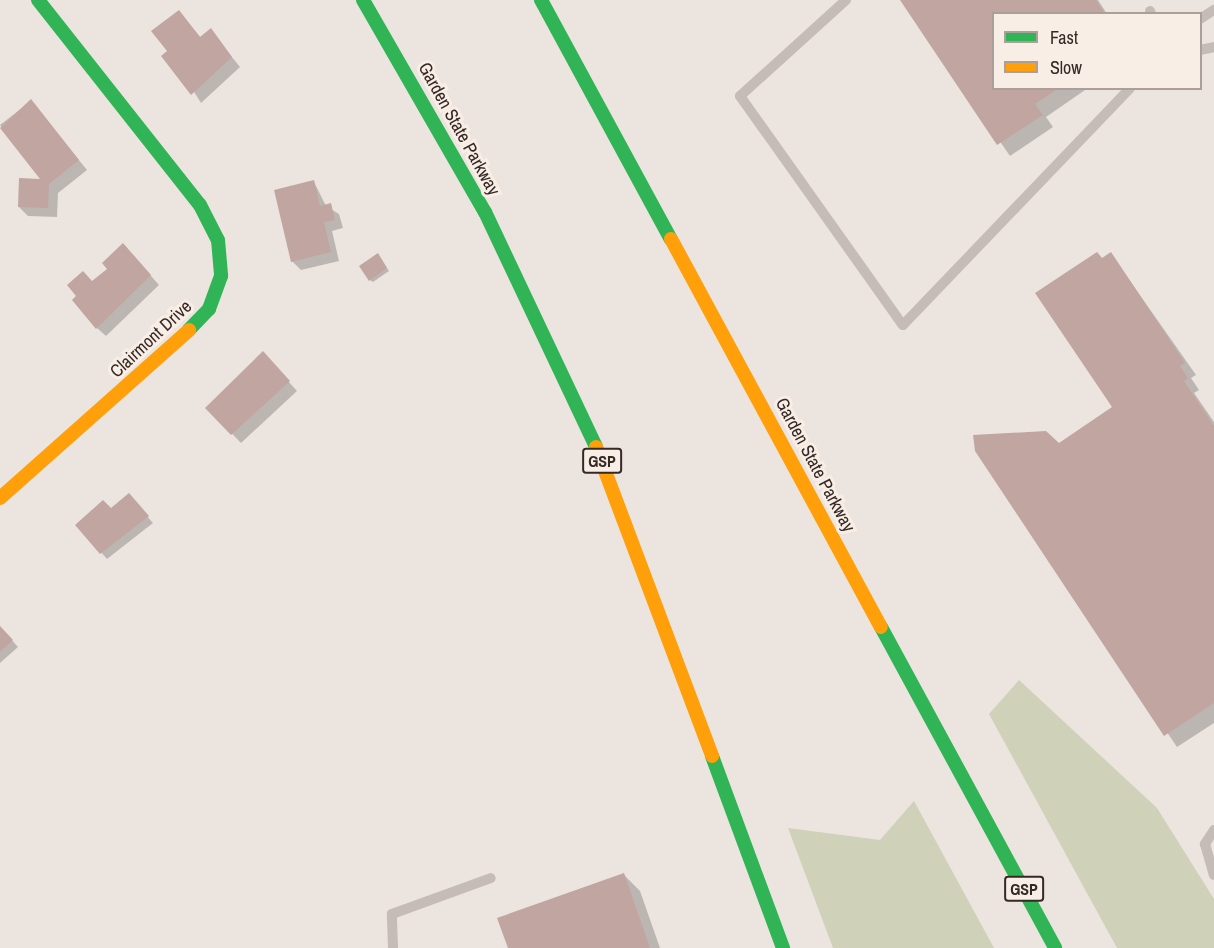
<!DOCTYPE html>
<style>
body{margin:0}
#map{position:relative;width:1214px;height:948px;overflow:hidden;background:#ece4df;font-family:"Archivo Narrow",sans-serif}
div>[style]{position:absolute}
.green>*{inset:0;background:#cfd1b8}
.shadow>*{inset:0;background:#0003}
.building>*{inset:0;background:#c0a5a0}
.lane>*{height:10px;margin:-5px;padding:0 5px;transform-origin:5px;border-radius:5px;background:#c5bcb8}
.fast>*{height:14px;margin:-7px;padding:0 7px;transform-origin:7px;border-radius:7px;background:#30b455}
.slow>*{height:14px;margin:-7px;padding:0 7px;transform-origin:7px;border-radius:7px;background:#ff9f0a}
span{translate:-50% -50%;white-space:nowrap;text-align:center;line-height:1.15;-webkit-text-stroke:6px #f9eee5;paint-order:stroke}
.shield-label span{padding:2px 4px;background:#f9eee5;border:2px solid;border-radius:4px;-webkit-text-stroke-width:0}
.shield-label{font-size:16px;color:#352926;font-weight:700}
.street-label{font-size:18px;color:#352926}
.legend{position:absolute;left:992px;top:12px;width:210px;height:78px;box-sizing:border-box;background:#f9eee5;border:2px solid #ab9f99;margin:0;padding:8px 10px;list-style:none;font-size:18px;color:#352926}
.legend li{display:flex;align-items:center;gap:12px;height:30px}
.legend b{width:30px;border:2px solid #ab9f99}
</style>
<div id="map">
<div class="green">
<i style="clip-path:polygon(1019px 680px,1157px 808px,1214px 899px,1214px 948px,1117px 948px,989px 714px)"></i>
<i style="clip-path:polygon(914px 801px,994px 948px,833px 948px,788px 828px,880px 840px)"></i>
</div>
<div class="shadow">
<i style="clip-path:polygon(902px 0,1098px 0,1107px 14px,994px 14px,994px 88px,1088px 88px,1046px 117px,1053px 127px,1010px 156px)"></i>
<i style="clip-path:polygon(179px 12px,201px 38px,210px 30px,240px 67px,201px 103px,169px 52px)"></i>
<i style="clip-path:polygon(31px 101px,87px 170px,58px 193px,57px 217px,28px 216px,19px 207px,43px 181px,0 125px)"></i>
<i style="clip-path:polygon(314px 182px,326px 206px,339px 214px,343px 228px,332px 231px,339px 261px,301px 270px,292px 261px)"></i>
<i style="clip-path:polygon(132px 254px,159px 285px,106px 336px,97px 328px)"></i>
<i style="clip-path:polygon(1111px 254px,1196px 375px,1191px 378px,1199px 390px,1194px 393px,1214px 422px,1214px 723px,1177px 747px,976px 450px,1059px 445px,1114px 408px,1103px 259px)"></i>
<i style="clip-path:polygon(380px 258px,389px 271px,373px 282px,370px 280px)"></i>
<i style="clip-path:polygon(271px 362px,297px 391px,241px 443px,207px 408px)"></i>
<i style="clip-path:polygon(134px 501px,153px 523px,107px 559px,77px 525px)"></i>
<i style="clip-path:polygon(0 627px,18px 647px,0 663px)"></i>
<i style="clip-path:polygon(624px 875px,640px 891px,660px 948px,509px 948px)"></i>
</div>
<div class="building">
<i style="clip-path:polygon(900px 0,1096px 0,1105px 14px,994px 14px,994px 88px,1059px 88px,1035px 104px,1043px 115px,997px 145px)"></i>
<i style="clip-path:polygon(179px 10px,200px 37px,211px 28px,232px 57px,191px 95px,161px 56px,167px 51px,151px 31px)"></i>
<i style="clip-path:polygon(31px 99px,79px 160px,49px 184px,48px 208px,18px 207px,19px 178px,40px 179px,0 128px)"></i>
<i style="clip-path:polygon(314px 180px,320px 206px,331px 203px,335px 220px,324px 222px,331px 252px,291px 262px,274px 190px)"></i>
<i style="clip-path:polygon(123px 243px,151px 275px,96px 329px,72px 300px,76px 296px,67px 285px,83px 271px,92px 281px,107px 269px,102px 263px)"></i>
<i style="clip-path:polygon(1097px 252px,1102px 258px,1111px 252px,1185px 363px,1180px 366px,1188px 378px,1184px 381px,1214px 426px,1214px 703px,1164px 736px,975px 451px,973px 435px,1046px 431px,1059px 443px,1112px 407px,1035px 293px)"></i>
<i style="clip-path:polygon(378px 253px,387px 268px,369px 281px,359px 266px)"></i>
<i style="clip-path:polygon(263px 351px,290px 381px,231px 435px,205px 408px)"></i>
<i style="clip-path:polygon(129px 493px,149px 516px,100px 554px,75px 525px,103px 500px,111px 508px)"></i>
<i style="clip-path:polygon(0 626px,13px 640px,0 652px)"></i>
<i style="clip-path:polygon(624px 873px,650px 948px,508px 948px,497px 918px)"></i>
</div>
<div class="lane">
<i style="left:846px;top:0;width:143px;rotate:137.8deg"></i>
<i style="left:740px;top:96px;width:281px;rotate:54.6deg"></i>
<i style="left:903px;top:325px;width:328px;rotate:-46.2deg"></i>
<i style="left:1150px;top:11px;width:3px;rotate:72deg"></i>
<i style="left:1200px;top:19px;width:17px;rotate:-33deg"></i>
<i style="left:1200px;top:50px;width:14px;rotate:-12deg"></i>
<i style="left:1214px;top:830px;width:17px;rotate:123deg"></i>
<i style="left:1205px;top:844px;width:32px;rotate:74deg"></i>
<i style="left:393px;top:948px;width:34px;rotate:-92deg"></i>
<i style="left:392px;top:914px;width:105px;rotate:-20deg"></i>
</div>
<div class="fast">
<i style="left:38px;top:0;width:261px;rotate:51.7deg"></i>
<i style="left:200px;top:205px;width:39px;rotate:63deg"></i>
<i style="left:218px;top:240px;width:36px;rotate:85deg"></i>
<i style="left:221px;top:276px;width:35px;rotate:110deg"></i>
<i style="left:209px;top:309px;width:29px;rotate:134deg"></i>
<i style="left:363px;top:0;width:245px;rotate:60.1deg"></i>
<i style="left:485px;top:212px;width:260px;rotate:64.7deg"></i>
<i style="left:541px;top:0;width:272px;rotate:61.5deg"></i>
<i style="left:881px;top:627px;width:365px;rotate:61.5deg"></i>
<i style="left:712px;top:756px;width:205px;rotate:69.7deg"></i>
</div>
<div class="slow">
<i style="left:671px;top:239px;width:441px;rotate:61.6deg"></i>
<i style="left:596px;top:447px;width:330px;rotate:69.4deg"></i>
<i style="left:0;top:498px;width:253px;rotate:-41.6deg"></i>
</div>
<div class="shield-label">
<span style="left:602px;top:461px">GSP</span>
<span style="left:1024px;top:889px">GSP</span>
</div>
<div class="street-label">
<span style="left:459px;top:129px;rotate:61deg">Garden State Parkway</span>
<span style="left:151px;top:339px;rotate:-43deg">Clairmont Drive</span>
<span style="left:815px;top:465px;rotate:62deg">Garden State Parkway</span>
</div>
<ul class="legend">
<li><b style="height:8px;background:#30b455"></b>Fast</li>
<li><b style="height:8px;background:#ff9f0a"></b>Slow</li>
</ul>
</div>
